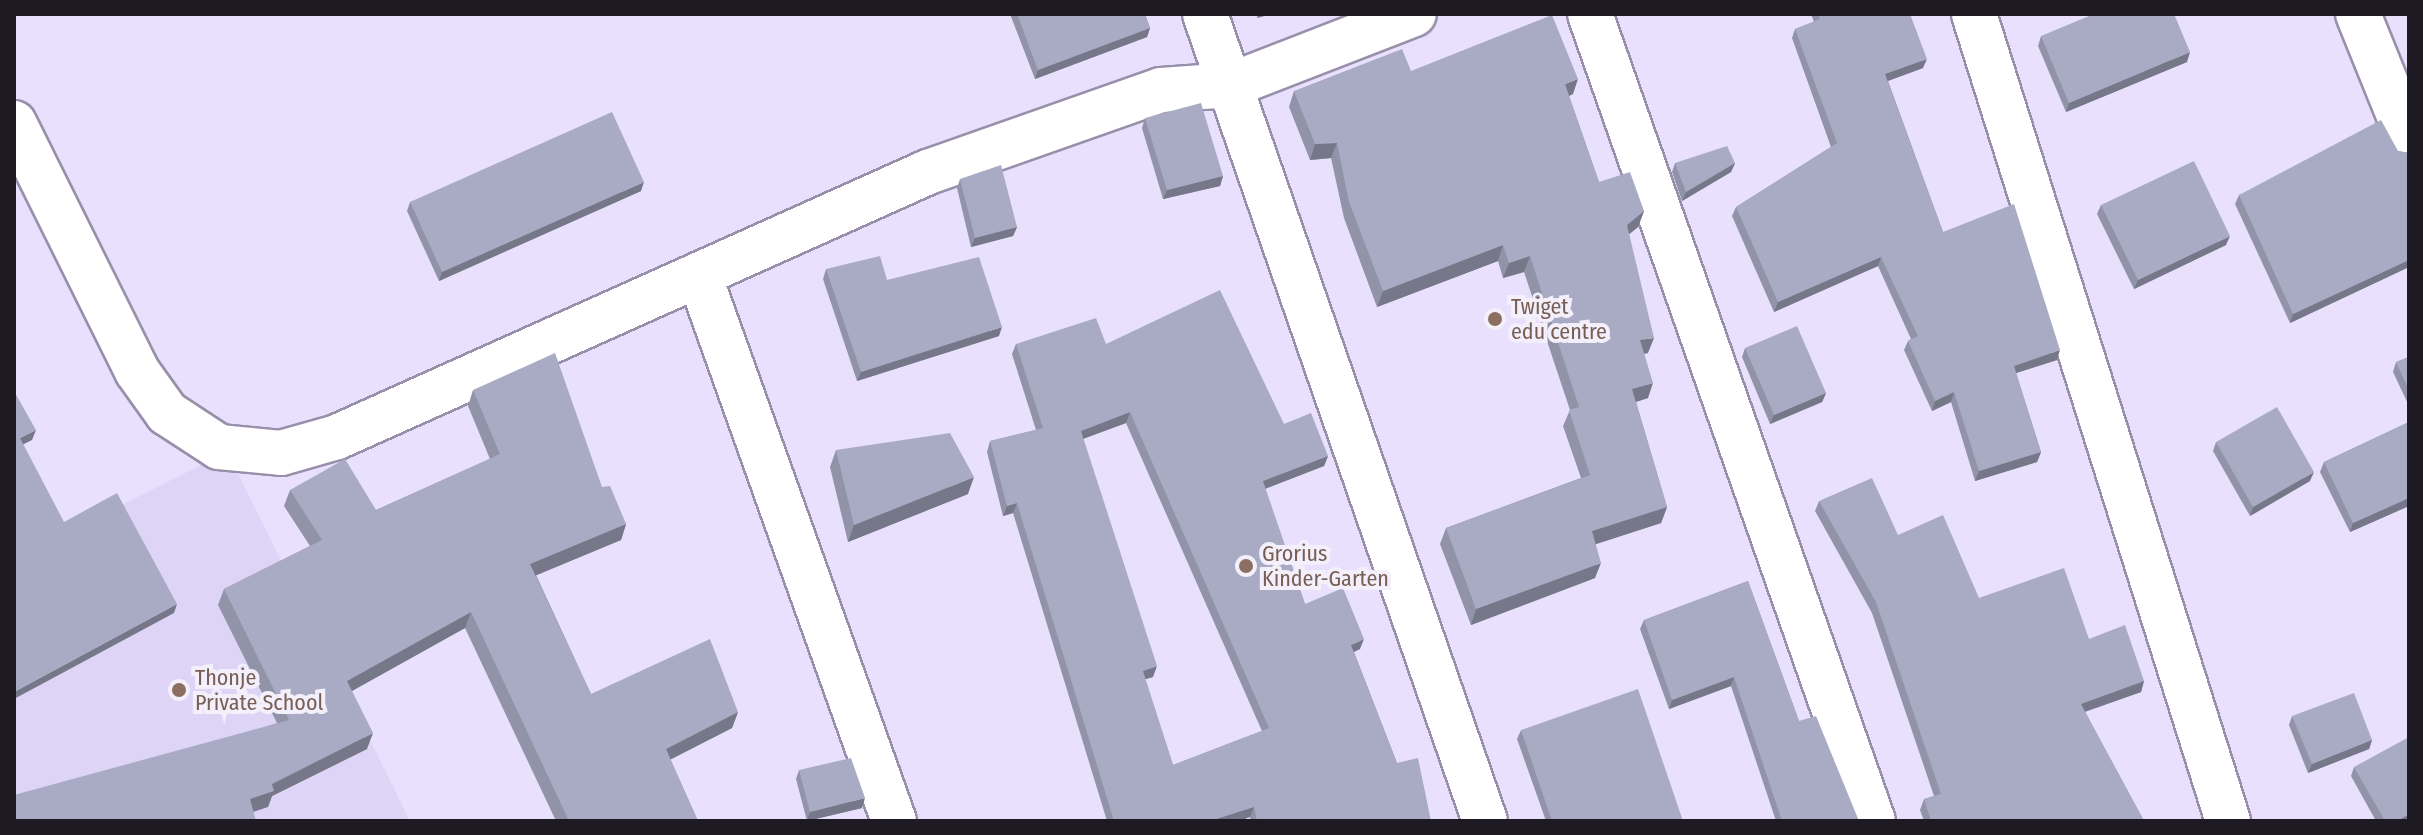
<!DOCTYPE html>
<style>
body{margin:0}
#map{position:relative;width:2423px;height:835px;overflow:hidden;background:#e8e0fc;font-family:"Fira Sans Condensed",sans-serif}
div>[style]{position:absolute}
.built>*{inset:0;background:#ded4f6}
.roads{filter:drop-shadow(2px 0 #9890aa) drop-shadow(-2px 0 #9890aa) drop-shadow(0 2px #9890aa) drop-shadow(0 -2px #9890aa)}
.street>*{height:44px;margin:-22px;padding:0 22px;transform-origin:22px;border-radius:22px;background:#fff}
.wall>*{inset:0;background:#9193a9}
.shaded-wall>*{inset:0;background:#76788a}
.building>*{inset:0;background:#a9abc5}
.dots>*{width:22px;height:22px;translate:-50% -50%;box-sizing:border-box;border:4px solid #f3f0fb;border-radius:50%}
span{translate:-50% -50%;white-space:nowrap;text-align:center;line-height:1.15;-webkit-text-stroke:8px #f3f0fb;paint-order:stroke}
.education-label{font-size:22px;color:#785e54}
.left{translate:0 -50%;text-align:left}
.frame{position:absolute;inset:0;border:16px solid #1d1a24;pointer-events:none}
</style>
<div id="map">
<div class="built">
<i style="clip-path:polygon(227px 452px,410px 821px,14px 821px,14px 559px)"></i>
</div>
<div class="roads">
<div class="street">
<i style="left:1205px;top:14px;width:854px;rotate:70.87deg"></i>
<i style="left:1590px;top:14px;width:855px;rotate:70.68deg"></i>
<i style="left:1974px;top:14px;width:846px;rotate:72.53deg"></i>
<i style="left:2358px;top:14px;width:136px;rotate:68deg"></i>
<i style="left:14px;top:123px;width:277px;rotate:63.6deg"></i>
<i style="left:137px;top:371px;width:52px;rotate:54.5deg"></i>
<i style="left:167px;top:413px;width:62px;rotate:33.2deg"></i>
<i style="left:219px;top:447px;width:62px;rotate:5.5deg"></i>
<i style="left:281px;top:453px;width:58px;rotate:-15.9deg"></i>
<i style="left:337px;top:437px;width:648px;rotate:-24.15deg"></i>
<i style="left:928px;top:172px;width:247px;rotate:-19.4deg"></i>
<i style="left:1161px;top:90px;width:70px;rotate:-4.1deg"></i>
<i style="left:1231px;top:85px;width:196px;rotate:-21.2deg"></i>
<i style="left:699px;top:275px;width:580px;rotate:70.35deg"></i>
</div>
</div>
<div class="wall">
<i style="clip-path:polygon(1010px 14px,1145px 14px,1150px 28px,1147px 37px,1035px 79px)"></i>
<i style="clip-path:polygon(1811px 14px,1910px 14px,1923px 68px,1888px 81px,1943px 232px,2057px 360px,2016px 373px,2041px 452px,2037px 462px,1975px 481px,1951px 402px,1932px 411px,1904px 350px,1908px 341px,1911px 339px,1878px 266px,1774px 312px,1732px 216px,1736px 207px,1831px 147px,1792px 38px,1795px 29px,1814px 22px)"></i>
<i style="clip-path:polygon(2041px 36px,2187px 62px,2066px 112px,2038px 46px)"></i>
<i style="clip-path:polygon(1411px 71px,1573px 94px,1569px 96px,1599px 182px,1644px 211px,1638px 227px,1629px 234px,1648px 353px,1644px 354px,1648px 398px,1636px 402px,1667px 507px,1661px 523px,1596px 544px,1595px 578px,1471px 625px,1440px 544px,1446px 528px,1581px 478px,1563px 426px,1570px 410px,1524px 272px,1503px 278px,1498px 261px,1377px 307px,1344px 218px,1331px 158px,1310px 160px,1289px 107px,1294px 91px)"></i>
<i style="clip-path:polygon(1145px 118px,1223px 176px,1220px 186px,1163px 199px,1142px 128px)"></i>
<i style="clip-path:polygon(2398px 151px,2409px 153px,2409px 267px,2290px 323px,2235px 204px,2239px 195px)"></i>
<i style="clip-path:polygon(1675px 163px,1735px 163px,1731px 172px,1682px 201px,1672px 172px)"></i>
<i style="clip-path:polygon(960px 179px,1017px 227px,1013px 236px,971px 247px,957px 188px)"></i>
<i style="clip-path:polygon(641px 191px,439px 281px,407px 211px,410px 202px)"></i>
<i style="clip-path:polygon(2101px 205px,2226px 245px,2134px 289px,2097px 214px)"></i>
<i style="clip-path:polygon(826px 269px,887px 280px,999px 336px,857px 381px,823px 279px)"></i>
<i style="clip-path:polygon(evenodd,1016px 344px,1106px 344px,1284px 424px,1328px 456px,1324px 466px,1265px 489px,1305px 604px,1360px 649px,1354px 652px,1397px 763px,1431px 821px,1251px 821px,1250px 817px,1239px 821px,1107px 821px,1013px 513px,1003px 516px,987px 452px,990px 441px,1036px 430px,1012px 354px,1016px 344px,1126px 423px,1262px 731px,1173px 765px,1145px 679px,1153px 677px,1083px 439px,1126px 423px)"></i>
<i style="clip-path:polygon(1745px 348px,1826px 393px,1822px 402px,1770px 424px,1742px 357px)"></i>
<i style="clip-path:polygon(2409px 357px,2409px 406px,2393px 372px,2396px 362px)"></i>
<i style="clip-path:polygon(473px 390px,602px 487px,626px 524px,621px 540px,536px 575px,591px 694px,738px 712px,732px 728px,670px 759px,698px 821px,556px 821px,465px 628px,352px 691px,367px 749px,272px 796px,268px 807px,14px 821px,277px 723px,218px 605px,224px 589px,310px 546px,284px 506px,290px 490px,376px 510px,490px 459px,468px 406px)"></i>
<i style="clip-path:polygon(2409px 422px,2409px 506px,2350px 532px,2320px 472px,2324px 462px)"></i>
<i style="clip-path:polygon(2216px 442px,2310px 481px,2250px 516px,2213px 451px)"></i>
<i style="clip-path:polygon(836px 450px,968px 494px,848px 542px,830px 467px)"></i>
<i style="clip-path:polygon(1819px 501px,1898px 535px,1979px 598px,2089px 639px,2144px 681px,2141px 692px,2085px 712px,2144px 821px,1924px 821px,1920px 810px,1924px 799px,1934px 796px,1872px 613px,1815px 511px)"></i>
<i style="clip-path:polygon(1748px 581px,1799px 721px,1859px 821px,1776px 821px,1731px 686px,1669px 709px,1640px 629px,1644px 620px)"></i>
<i style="clip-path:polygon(2292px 716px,2372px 740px,2369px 749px,2308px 773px,2289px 725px)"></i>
<i style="clip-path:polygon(1521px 730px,1683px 821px,1546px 821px,1517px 739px)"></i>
<i style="clip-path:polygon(2354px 767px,2409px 821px,2376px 821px,2351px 776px)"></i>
<i style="clip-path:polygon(799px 770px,862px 808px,807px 821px,796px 779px)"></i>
</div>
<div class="shaded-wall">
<i style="clip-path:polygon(1258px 14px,1272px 14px,1257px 18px)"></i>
<i style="clip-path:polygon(1150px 28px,1147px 37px,1035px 79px,1038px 70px)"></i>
<i style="clip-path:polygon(2190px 52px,2187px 62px,2066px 112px,2069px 103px)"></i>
<i style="clip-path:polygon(1927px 59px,1923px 68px,1882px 83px,1885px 74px)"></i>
<i style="clip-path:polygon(1578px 79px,1573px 94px,1560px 100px,1565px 84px)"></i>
<i style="clip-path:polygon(1337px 143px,1331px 158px,1310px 160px,1315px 144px)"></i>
<i style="clip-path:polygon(1735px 163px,1731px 172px,1682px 201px,1686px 192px)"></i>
<i style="clip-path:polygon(1223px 176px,1220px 186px,1163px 199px,1167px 190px)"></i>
<i style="clip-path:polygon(644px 182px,641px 191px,439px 281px,442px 272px)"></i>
<i style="clip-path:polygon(1644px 211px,1638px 227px,1621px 241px,1627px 225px)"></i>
<i style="clip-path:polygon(1017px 227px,1013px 236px,971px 247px,975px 238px)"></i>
<i style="clip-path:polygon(2230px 236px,2226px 245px,2134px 289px,2138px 280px)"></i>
<i style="clip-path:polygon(1503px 245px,1498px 261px,1377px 307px,1383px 291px)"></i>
<i style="clip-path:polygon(1530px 256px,1524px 272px,1503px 278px,1509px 263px)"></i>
<i style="clip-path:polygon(1881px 257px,1878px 266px,1774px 312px,1778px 302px)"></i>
<i style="clip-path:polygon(2409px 260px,2409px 267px,2290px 323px,2293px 314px)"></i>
<i style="clip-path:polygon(1002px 327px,999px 336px,857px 381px,861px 372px)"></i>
<i style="clip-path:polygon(1654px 338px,1648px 353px,1634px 355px,1640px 340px)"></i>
<i style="clip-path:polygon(2060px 350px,2057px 360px,2010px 375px,2014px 366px)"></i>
<i style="clip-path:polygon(1653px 383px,1648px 398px,1626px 405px,1632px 389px)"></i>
<i style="clip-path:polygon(1954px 392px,1951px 402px,1932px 411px,1935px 401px)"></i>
<i style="clip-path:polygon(1826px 393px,1822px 402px,1770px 424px,1774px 415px)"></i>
<i style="clip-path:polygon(1130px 412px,1126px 423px,1077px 441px,1081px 431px)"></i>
<i style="clip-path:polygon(36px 430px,32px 440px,16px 448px,20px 438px)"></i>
<i style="clip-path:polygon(2041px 452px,2037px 462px,1975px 481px,1979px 471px)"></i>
<i style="clip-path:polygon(1328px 456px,1324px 466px,1259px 491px,1263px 481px)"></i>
<i style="clip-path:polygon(2314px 472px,2310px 481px,2250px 516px,2253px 507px)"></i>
<i style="clip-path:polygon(974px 477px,968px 494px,848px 542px,854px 525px)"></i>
<i style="clip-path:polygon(2409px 498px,2409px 506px,2350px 532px,2353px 523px)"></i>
<i style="clip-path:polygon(1017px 503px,1013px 513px,1003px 516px,1007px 506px)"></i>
<i style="clip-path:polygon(1667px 507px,1661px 523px,1587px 547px,1592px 531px)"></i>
<i style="clip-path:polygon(626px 524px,621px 540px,525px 580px,530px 564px)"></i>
<i style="clip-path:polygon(1601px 563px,1595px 578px,1471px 625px,1476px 609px)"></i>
<i style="clip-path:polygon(177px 604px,174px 613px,14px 699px,14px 692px)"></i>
<i style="clip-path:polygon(471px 612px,465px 628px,341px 697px,347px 681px)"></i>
<i style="clip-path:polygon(1364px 639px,1360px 649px,1347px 655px,1351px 645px)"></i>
<i style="clip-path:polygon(1157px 666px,1153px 677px,1139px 681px,1143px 671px)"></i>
<i style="clip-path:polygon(1734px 677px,1731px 686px,1669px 709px,1672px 700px)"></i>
<i style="clip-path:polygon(2144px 681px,2141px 692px,2078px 714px,2081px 704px)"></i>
<i style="clip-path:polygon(738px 712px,732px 728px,660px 765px,666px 749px)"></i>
<i style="clip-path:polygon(373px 733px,367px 749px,272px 796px,268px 807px,244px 815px,250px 799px,272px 784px)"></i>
<i style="clip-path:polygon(2372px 740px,2369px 749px,2308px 773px,2312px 764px)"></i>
<i style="clip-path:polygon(865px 798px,862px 808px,807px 821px,810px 812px)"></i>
<i style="clip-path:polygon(1254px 807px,1250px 817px,1239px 821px,1210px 821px)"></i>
<i style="clip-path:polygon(2409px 814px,2409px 821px,2397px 821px)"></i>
</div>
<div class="building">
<i style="clip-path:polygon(1017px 14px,1145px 14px,1150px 28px,1038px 70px)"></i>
<i style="clip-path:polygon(1818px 14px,1910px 14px,1927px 59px,1885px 74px,1943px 232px,2014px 204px,2060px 350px,2014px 366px,2041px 452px,1979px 471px,1954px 392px,1935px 401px,1908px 341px,1918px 336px,1881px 257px,1778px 302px,1736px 207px,1837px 143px,1795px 29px,1820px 19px)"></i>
<i style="clip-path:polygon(2094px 14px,2174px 14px,2190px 52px,2069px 103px,2041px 36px)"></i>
<i style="clip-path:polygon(1552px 15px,1578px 79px,1565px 84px,1599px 182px,1630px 172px,1644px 211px,1627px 225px,1654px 338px,1640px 340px,1653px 383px,1632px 389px,1667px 507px,1592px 531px,1601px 563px,1476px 609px,1446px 528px,1590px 475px,1569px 410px,1579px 407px,1530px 256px,1509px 263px,1503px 245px,1383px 291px,1349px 202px,1337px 143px,1315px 144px,1294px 91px,1402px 49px,1411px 71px)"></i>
<i style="clip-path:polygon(1201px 103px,1223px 176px,1167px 190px,1145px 118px)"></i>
<i style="clip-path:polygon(612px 112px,644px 182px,442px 272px,410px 202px)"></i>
<i style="clip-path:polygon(2381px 120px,2398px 151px,2409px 153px,2409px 260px,2293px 314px,2239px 195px)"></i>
<i style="clip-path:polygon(1727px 146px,1735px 163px,1686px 192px,1675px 163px)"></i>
<i style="clip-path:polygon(2194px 161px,2230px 236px,2138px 280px,2101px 205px)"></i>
<i style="clip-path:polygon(1001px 165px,1017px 227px,975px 238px,960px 179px)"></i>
<i style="clip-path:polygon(880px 256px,887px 280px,979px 257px,1002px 327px,861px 372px,826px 269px)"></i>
<i style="clip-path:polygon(evenodd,1220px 290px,1284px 424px,1311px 413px,1328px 456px,1263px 481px,1305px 604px,1343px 588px,1364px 639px,1351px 645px,1397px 763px,1418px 758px,1431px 821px,1257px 821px,1254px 807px,1210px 821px,1114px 821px,1017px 503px,1007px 506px,990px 441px,1043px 428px,1016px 344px,1096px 318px,1106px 344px,1220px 290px,1130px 412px,1269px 728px,1173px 765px,1143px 671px,1157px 666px,1081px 431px,1130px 412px)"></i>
<i style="clip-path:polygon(1797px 326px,1826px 393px,1774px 415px,1745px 348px)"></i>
<i style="clip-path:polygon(555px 353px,602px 487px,610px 486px,626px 524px,530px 564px,591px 694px,710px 639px,738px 712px,666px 749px,698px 821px,569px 821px,471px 612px,347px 681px,373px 733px,272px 784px,274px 791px,250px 799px,256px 821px,14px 821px,14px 795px,289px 720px,224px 589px,322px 540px,290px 490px,345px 459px,376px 510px,500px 454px,473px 390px)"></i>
<i style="clip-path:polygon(2409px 357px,2409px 390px,2396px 362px)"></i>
<i style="clip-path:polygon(14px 391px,36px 430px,20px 438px,64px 522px,117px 493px,177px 604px,14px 692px)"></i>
<i style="clip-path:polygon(2277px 407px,2314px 472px,2253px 507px,2216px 442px)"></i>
<i style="clip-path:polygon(2409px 422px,2409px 498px,2353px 523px,2324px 462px)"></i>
<i style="clip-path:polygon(950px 433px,974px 477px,854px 525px,836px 450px)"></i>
<i style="clip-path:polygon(1872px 478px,1898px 535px,1943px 515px,1979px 598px,2064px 568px,2089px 639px,2125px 625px,2144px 681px,2081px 704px,2144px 821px,1931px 821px,1924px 799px,1941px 794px,1876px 602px,1819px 501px)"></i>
<i style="clip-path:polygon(1748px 581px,1799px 721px,1816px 716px,1859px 821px,1782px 821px,1734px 677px,1672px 700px,1644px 620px)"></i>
<i style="clip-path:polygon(1638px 689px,1683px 821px,1552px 821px,1521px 730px)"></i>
<i style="clip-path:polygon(2354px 693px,2372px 740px,2312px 764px,2292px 716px)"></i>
<i style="clip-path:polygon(2409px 737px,2409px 814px,2397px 821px,2385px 821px,2354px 767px)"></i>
<i style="clip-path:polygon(851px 758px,865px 798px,810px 812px,799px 770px)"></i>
</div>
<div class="dots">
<i style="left:1495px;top:319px;background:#8d6e63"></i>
<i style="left:1246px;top:566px;background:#8d6e63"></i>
<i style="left:179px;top:690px;background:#8d6e63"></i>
</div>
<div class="education-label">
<span class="left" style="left:1511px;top:319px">Twiget<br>edu centre</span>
<span class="left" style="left:1262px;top:566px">Grorius<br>Kinder-Garten</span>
<span class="left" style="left:195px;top:690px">Thonje<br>Private School</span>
</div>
<div class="frame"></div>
</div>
